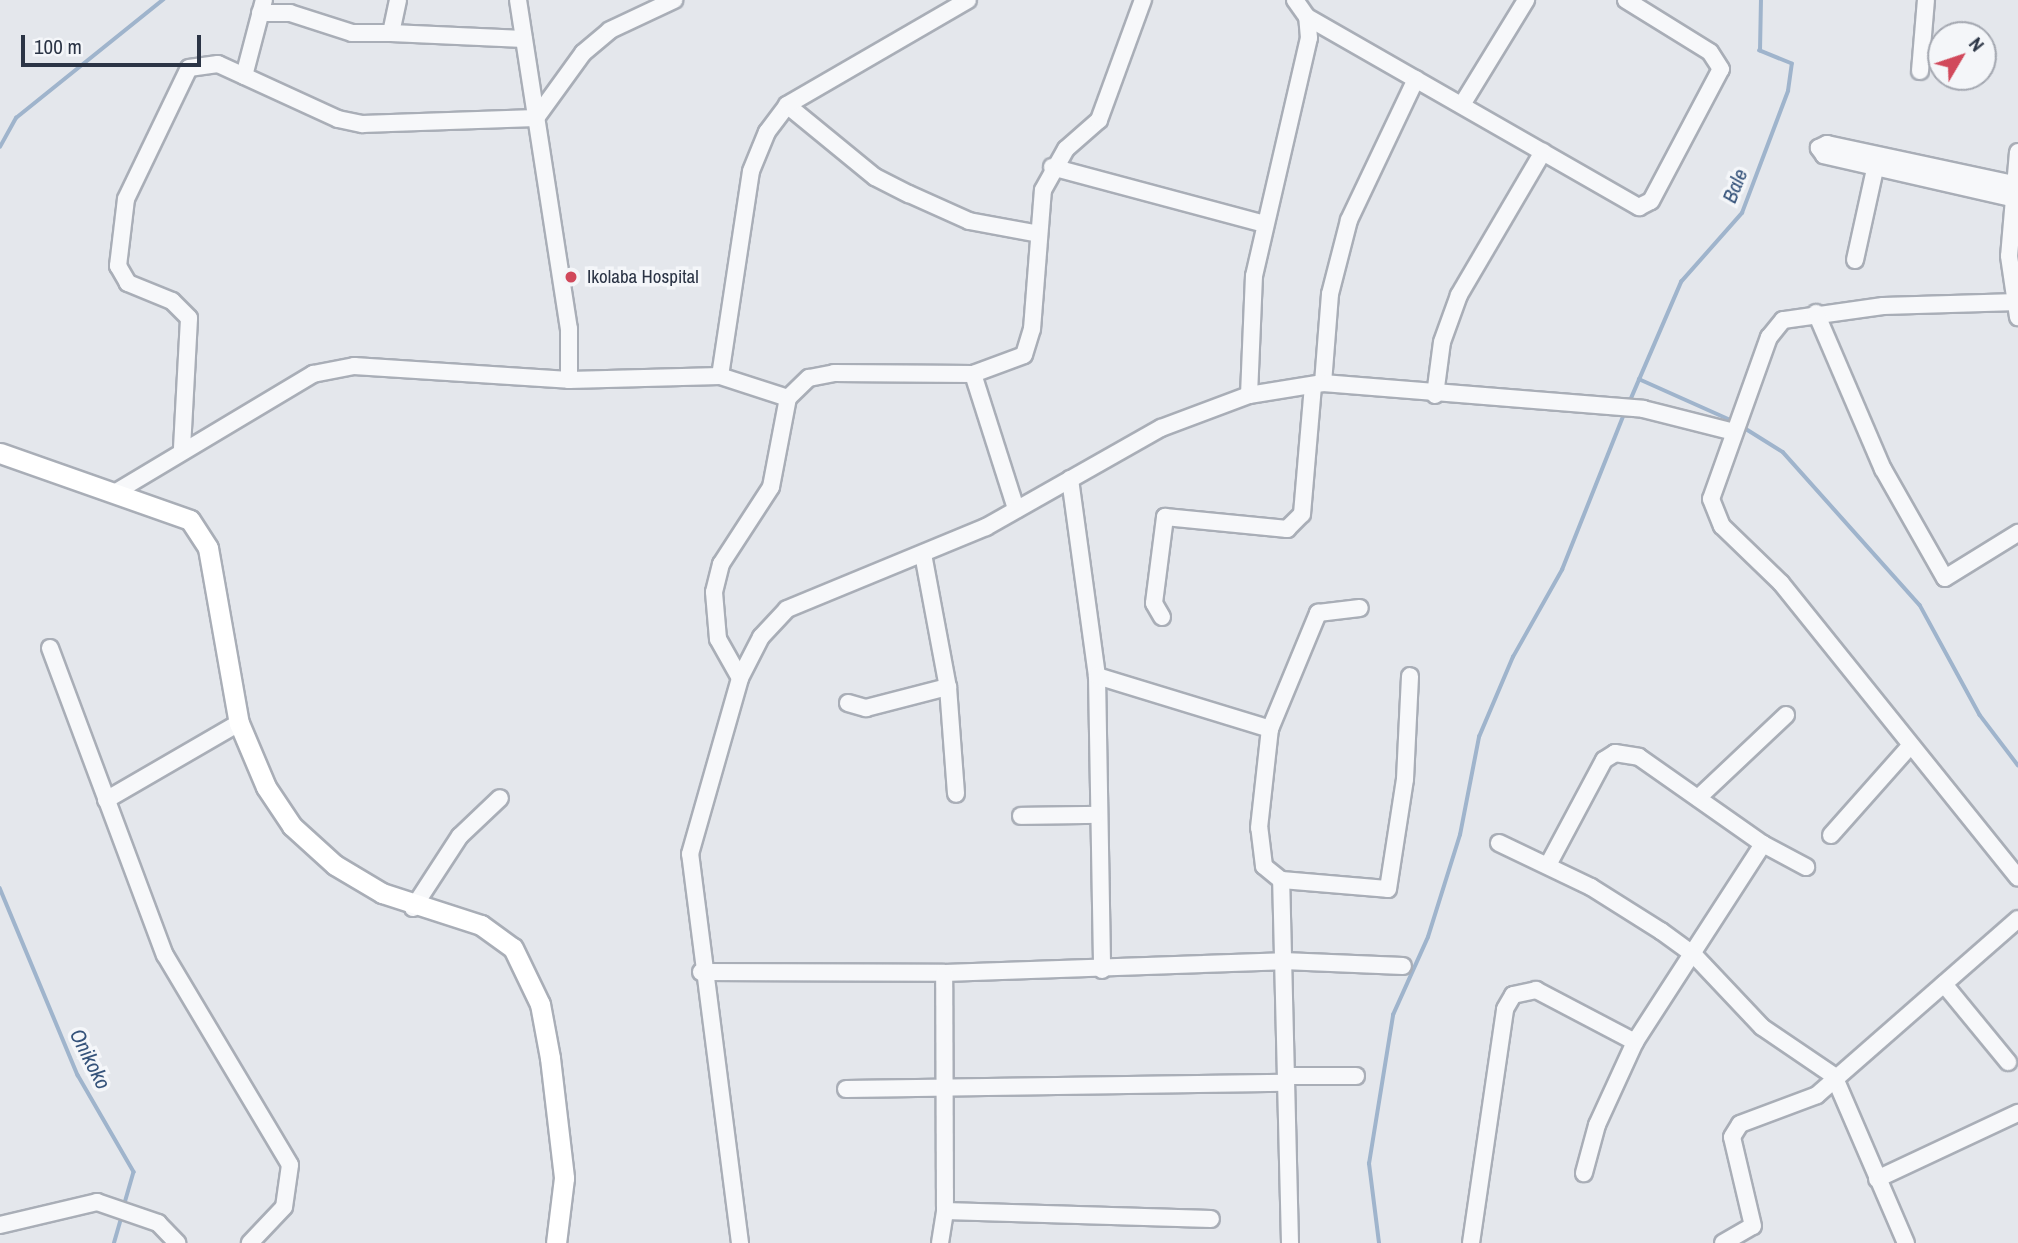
<!DOCTYPE html>
<style>
body{margin:0}
#map{position:relative;width:2018px;height:1243px;overflow:hidden;background:#e4e7ec;font-family:"Archivo Narrow",sans-serif}
div>[style]{position:absolute}
.stream>*{height:3.5px;margin:-1.75px;padding:0 1.75px;transform-origin:1.75px;border-radius:1.75px;background:#9fb4cc}
.roads{filter:drop-shadow(2px 0 #a9aeb7) drop-shadow(-2px 0 #a9aeb7) drop-shadow(0 2px #a9aeb7) drop-shadow(0 -2px #a9aeb7)}
.minor>*{height:16px;margin:-8px;padding:0 8px;transform-origin:8px;border-radius:8px;background:#f7f8fa}
.major>*{height:19px;margin:-9.5px;padding:0 9.5px;transform-origin:9.5px;border-radius:9.5px;background:#fff}
.dots>*{width:19px;height:19px;translate:-50% -50%;box-sizing:border-box;border:4px solid #f4f6f9;border-radius:50%}
span{translate:-50% -50%;white-space:nowrap;text-align:center;line-height:1.15;-webkit-text-stroke:7px #f4f6f9;paint-order:stroke}
.poi-label{font-size:19px;color:#2b3445}
.left{translate:0 -50%;text-align:left}
.water-label{font-size:21px;color:#34527a;font-style:italic}
.north{position:absolute;left:1927px;top:21px;width:70px;height:70px;box-sizing:border-box;background:#f4f6f9;border:2px solid #a4a8b1;border-radius:50%;rotate:51deg;font-size:19px;font-weight:700;line-height:28px;text-align:center;color:#2b3445}
.north::after{content:'';display:block;margin:auto;width:24px;height:32px;background:#d1495b;clip-path:polygon(50% 0,100% 100%,50% 72%,0 100%)}
.scale{position:absolute;left:21px;top:35px;width:180px;height:32px;box-sizing:border-box;border:4px solid #2b3445;border-top:0;padding-left:9px;font-size:21px;line-height:24px;white-space:nowrap;color:#2b3445;-webkit-text-stroke:5px #f4f6f9;paint-order:stroke}
</style>
<div id="map">
<div class="stream">
<i style="left:0;top:147px;width:33px;rotate:-61deg"></i>
<i style="left:16px;top:118px;width:189px;rotate:-38.8deg"></i>
<i style="left:1639px;top:379px;width:103px;rotate:24.1deg"></i>
<i style="left:1629px;top:403px;width:132px;rotate:-66.7deg"></i>
<i style="left:1681px;top:282px;width:92px;rotate:-48.5deg"></i>
<i style="left:1742px;top:213px;width:130px;rotate:-69.3deg"></i>
<i style="left:1788px;top:91px;width:27px;rotate:-82deg"></i>
<i style="left:1792px;top:64px;width:35px;rotate:-158deg"></i>
<i style="left:1760px;top:51px;width:51px;rotate:-88.9deg"></i>
<i style="left:1743px;top:427px;width:47px;rotate:32deg"></i>
<i style="left:1783px;top:452px;width:205px;rotate:48.2deg"></i>
<i style="left:1920px;top:605px;width:125px;rotate:61.4deg"></i>
<i style="left:1980px;top:715px;width:63px;rotate:52.8deg"></i>
<i style="left:0;top:888px;width:203px;rotate:67.4deg"></i>
<i style="left:78px;top:1075px;width:112px;rotate:60deg"></i>
<i style="left:134px;top:1172px;width:36px;rotate:106deg"></i>
<i style="left:114px;top:1243px;width:29px;rotate:-74deg"></i>
<i style="left:1379px;top:1243px;width:80px;rotate:-97.2deg"></i>
<i style="left:1369px;top:1164px;width:151px;rotate:-80.8deg"></i>
<i style="left:1393px;top:1015px;width:85px;rotate:-65.8deg"></i>
<i style="left:1428px;top:937px;width:107px;rotate:-72.6deg"></i>
<i style="left:1460px;top:835px;width:100px;rotate:-79deg"></i>
<i style="left:1479px;top:737px;width:87px;rotate:-67deg"></i>
<i style="left:1513px;top:657px;width:100px;rotate:-60.6deg"></i>
<i style="left:1562px;top:570px;width:168px;rotate:-68.3deg"></i>
</div>
<div class="roads">
<div class="minor">
<i style="left:518px;top:0;width:333px;rotate:81.2deg"></i>
<i style="left:569px;top:329px;width:51px;rotate:90deg"></i>
<i style="left:260px;top:13px;width:30px"></i>
<i style="left:290px;top:13px;width:65px;rotate:17.9deg"></i>
<i style="left:352px;top:33px;width:39px"></i>
<i style="left:391px;top:33px;width:34px;rotate:-78deg"></i>
<i style="left:1307px;top:17px;width:383px;rotate:29.8deg"></i>
<i style="left:1639px;top:207px;width:13px;rotate:-27deg"></i>
<i style="left:1651px;top:201px;width:149px;rotate:-62.1deg"></i>
<i style="left:1721px;top:69px;width:20px;rotate:-123deg"></i>
<i style="left:1710px;top:52px;width:99px;rotate:-148.2deg"></i>
<i style="left:391px;top:33px;width:133px;rotate:2.6deg"></i>
<i style="left:1920px;top:71px;width:71px;rotate:-85.2deg"></i>
<i style="left:244px;top:76px;width:79px;rotate:-75.3deg"></i>
<i style="left:1463px;top:103px;width:121px;rotate:-58.5deg"></i>
<i style="left:787px;top:105px;width:114px;rotate:39.3deg"></i>
<i style="left:875px;top:177px;width:38px;rotate:27deg"></i>
<i style="left:909px;top:194px;width:66px;rotate:24.2deg"></i>
<i style="left:969px;top:221px;width:71px;rotate:10.5deg"></i>
<i style="left:2018px;top:152px;width:104px;rotate:94.9deg"></i>
<i style="left:2009px;top:256px;width:62px;rotate:81.6deg"></i>
<i style="left:1052px;top:167px;width:220px;rotate:15deg"></i>
<i style="left:2011px;top:198px;width:192px;rotate:-167.1deg"></i>
<i style="left:1824px;top:155px;width:9px;rotate:-126deg"></i>
<i style="left:1819px;top:148px;width:9px;rotate:-27deg"></i>
<i style="left:1827px;top:144px;width:191px;rotate:12.1deg"></i>
<i style="left:1855px;top:260px;width:102px;rotate:-77.6deg"></i>
<i style="left:2018px;top:302px;width:135px;rotate:178.3deg"></i>
<i style="left:1883px;top:306px;width:101px;rotate:172deg"></i>
<i style="left:1783px;top:320px;width:22px;rotate:129deg"></i>
<i style="left:1769px;top:337px;width:172px;rotate:109.7deg"></i>
<i style="left:1711px;top:499px;width:29px;rotate:68deg"></i>
<i style="left:1722px;top:526px;width:82px;rotate:44deg"></i>
<i style="left:1781px;top:583px;width:378px;rotate:51.2deg"></i>
<i style="left:1816px;top:313px;width:170px;rotate:66.8deg"></i>
<i style="left:1883px;top:469px;width:125px;rotate:60.4deg"></i>
<i style="left:1945px;top:578px;width:86px;rotate:-31.7deg"></i>
<i style="left:973px;top:374px;width:142px;rotate:72.3deg"></i>
<i style="left:720px;top:376px;width:207px;rotate:-81.4deg"></i>
<i style="left:751px;top:171px;width:42px;rotate:-67.7deg"></i>
<i style="left:767px;top:132px;width:34px;rotate:-53deg"></i>
<i style="left:787px;top:105px;width:209px;rotate:-30.1deg"></i>
<i style="left:1323px;top:383px;width:89px;rotate:-85.5deg"></i>
<i style="left:1330px;top:294px;width:76px;rotate:-75.6deg"></i>
<i style="left:1349px;top:220px;width:156px;rotate:-64.6deg"></i>
<i style="left:1249px;top:395px;width:119px;rotate:-87.6deg"></i>
<i style="left:1254px;top:276px;width:244px;rotate:-77deg"></i>
<i style="left:1309px;top:38px;width:21px;rotate:-95deg"></i>
<i style="left:1307px;top:17px;width:21px;rotate:-125deg"></i>
<i style="left:1435px;top:395px;width:53px;rotate:-82.5deg"></i>
<i style="left:1442px;top:342px;width:50px;rotate:-70.1deg"></i>
<i style="left:1459px;top:295px;width:166px;rotate:-59.6deg"></i>
<i style="left:182px;top:448px;width:130px;rotate:-86.9deg"></i>
<i style="left:189px;top:318px;width:24px;rotate:-135deg"></i>
<i style="left:172px;top:301px;width:48px;rotate:-157.8deg"></i>
<i style="left:128px;top:283px;width:20px;rotate:-120deg"></i>
<i style="left:118px;top:266px;width:67px;rotate:-83.2deg"></i>
<i style="left:126px;top:199px;width:145px;rotate:-64.3deg"></i>
<i style="left:189px;top:68px;width:29px;rotate:-8deg"></i>
<i style="left:218px;top:64px;width:132px;rotate:24.6deg"></i>
<i style="left:338px;top:119px;width:25px;rotate:12deg"></i>
<i style="left:362px;top:124px;width:174px;rotate:-2deg"></i>
<i style="left:536px;top:118px;width:80px;rotate:-54.1deg"></i>
<i style="left:583px;top:53px;width:35px;rotate:-40deg"></i>
<i style="left:610px;top:30px;width:71px;rotate:-25.1deg"></i>
<i style="left:1070px;top:479px;width:199px;rotate:82.2deg"></i>
<i style="left:1097px;top:676px;width:294px;rotate:89deg"></i>
<i style="left:116px;top:492px;width:230px;rotate:-30.9deg"></i>
<i style="left:313px;top:374px;width:42px;rotate:-11deg"></i>
<i style="left:354px;top:366px;width:215px;rotate:3.7deg"></i>
<i style="left:569px;top:380px;width:151px;rotate:-1.5deg"></i>
<i style="left:720px;top:376px;width:71px;rotate:17.9deg"></i>
<i style="left:923px;top:554px;width:135px;rotate:79.4deg"></i>
<i style="left:948px;top:687px;width:107px;rotate:85.7deg"></i>
<i style="left:1162px;top:617px;width:16px;rotate:-120deg"></i>
<i style="left:1154px;top:603px;width:87px;rotate:-82.7deg"></i>
<i style="left:1165px;top:517px;width:123px;rotate:5.6deg"></i>
<i style="left:1287px;top:529px;width:21px;rotate:-45deg"></i>
<i style="left:1302px;top:514px;width:129px;rotate:-85.1deg"></i>
<i style="left:50px;top:648px;width:328px;rotate:69.5deg"></i>
<i style="left:165px;top:955px;width:244px;rotate:59.2deg"></i>
<i style="left:290px;top:1165px;width:42px;rotate:98.1deg"></i>
<i style="left:284px;top:1207px;width:50px;rotate:133.4deg"></i>
<i style="left:1097px;top:676px;width:181px;rotate:17deg"></i>
<i style="left:740px;top:678px;width:46px;rotate:-62.9deg"></i>
<i style="left:761px;top:637px;width:38px;rotate:-47deg"></i>
<i style="left:787px;top:609px;width:215px;rotate:-22.4deg"></i>
<i style="left:986px;top:527px;width:201px;rotate:-29.5deg"></i>
<i style="left:1161px;top:428px;width:94px;rotate:-20.6deg"></i>
<i style="left:1249px;top:395px;width:75px;rotate:-9.2deg"></i>
<i style="left:1323px;top:383px;width:321px;rotate:4.6deg"></i>
<i style="left:1643px;top:409px;width:94px;rotate:14.2deg"></i>
<i style="left:848px;top:703px;width:19px;rotate:16deg"></i>
<i style="left:866px;top:708px;width:85px;rotate:-14.4deg"></i>
<i style="left:1698px;top:798px;width:121px;rotate:-43.3deg"></i>
<i style="left:106px;top:800px;width:154px;rotate:-30.1deg"></i>
<i style="left:1021px;top:816px;width:74px;rotate:-0.8deg"></i>
<i style="left:1831px;top:835px;width:120px;rotate:-48.4deg"></i>
<i style="left:1499px;top:843px;width:102px;rotate:25.6deg"></i>
<i style="left:1591px;top:887px;width:83px;rotate:32.2deg"></i>
<i style="left:1661px;top:931px;width:41px;rotate:36deg"></i>
<i style="left:1694px;top:955px;width:99px;rotate:46.6deg"></i>
<i style="left:1762px;top:1027px;width:87px;rotate:34.2deg"></i>
<i style="left:1834px;top:1076px;width:182px;rotate:66.7deg"></i>
<i style="left:1763px;top:844px;width:49px;rotate:28.1deg"></i>
<i style="left:1548px;top:865px;width:119px;rotate:-61.9deg"></i>
<i style="left:1604px;top:760px;width:13px;rotate:-32deg"></i>
<i style="left:1615px;top:753px;width:24px;rotate:9deg"></i>
<i style="left:1639px;top:757px;width:151px;rotate:35.1deg"></i>
<i style="left:1763px;top:844px;width:236px;rotate:122.9deg"></i>
<i style="left:1635px;top:1042px;width:91px;rotate:114.6deg"></i>
<i style="left:1597px;top:1125px;width:50px;rotate:105.2deg"></i>
<i style="left:1281px;top:880px;width:107px;rotate:4.8deg"></i>
<i style="left:1388px;top:889px;width:111px;rotate:-81.2deg"></i>
<i style="left:1405px;top:779px;width:103px;rotate:-87.2deg"></i>
<i style="left:413px;top:908px;width:86px;rotate:-56.9deg"></i>
<i style="left:460px;top:836px;width:55px;rotate:-43.5deg"></i>
<i style="left:701px;top:972px;width:243px;rotate:0.2deg"></i>
<i style="left:944px;top:973px;width:339px;rotate:-2deg"></i>
<i style="left:1283px;top:961px;width:120px;rotate:2.4deg"></i>
<i style="left:1944px;top:984px;width:101px;rotate:50.6deg"></i>
<i style="left:1286px;top:1076px;width:70px"></i>
<i style="left:846px;top:1089px;width:440px;rotate:-0.8deg"></i>
<i style="left:1877px;top:1179px;width:156px;rotate:-25.1deg"></i>
<i style="left:945px;top:1211px;width:266px;rotate:1.7deg"></i>
<i style="left:0;top:1225px;width:100px;rotate:-13.3deg"></i>
<i style="left:97px;top:1202px;width:65px;rotate:19deg"></i>
<i style="left:158px;top:1223px;width:28px;rotate:46deg"></i>
<i style="left:740px;top:1243px;width:392px;rotate:-97.3deg"></i>
<i style="left:690px;top:854px;width:183px;rotate:-74.1deg"></i>
<i style="left:740px;top:678px;width:45px;rotate:-119.4deg"></i>
<i style="left:718px;top:639px;width:47px;rotate:-94.9deg"></i>
<i style="left:714px;top:592px;width:29px;rotate:-76deg"></i>
<i style="left:721px;top:564px;width:92px;rotate:-57deg"></i>
<i style="left:771px;top:487px;width:91px;rotate:-79.2deg"></i>
<i style="left:788px;top:398px;width:29px;rotate:-44deg"></i>
<i style="left:809px;top:378px;width:25px;rotate:-11deg"></i>
<i style="left:834px;top:373px;width:139px;rotate:0.4deg"></i>
<i style="left:973px;top:374px;width:54px;rotate:-20.4deg"></i>
<i style="left:1024px;top:355px;width:27px;rotate:-73deg"></i>
<i style="left:1032px;top:329px;width:139px;rotate:-85.5deg"></i>
<i style="left:1043px;top:190px;width:47px;rotate:-60.7deg"></i>
<i style="left:1066px;top:149px;width:44px;rotate:-41.3deg"></i>
<i style="left:1099px;top:120px;width:128px;rotate:-69.9deg"></i>
<i style="left:940px;top:1243px;width:32px;rotate:-81deg"></i>
<i style="left:945px;top:1211px;width:238px;rotate:-90.2deg"></i>
<i style="left:1290px;top:1243px;width:363px;rotate:-91.4deg"></i>
<i style="left:1281px;top:880px;width:22px;rotate:-141deg"></i>
<i style="left:1264px;top:866px;width:38px;rotate:-97deg"></i>
<i style="left:1259px;top:828px;width:100px;rotate:-83.7deg"></i>
<i style="left:1270px;top:729px;width:126px;rotate:-67.5deg"></i>
<i style="left:1318px;top:613px;width:42px;rotate:-6.8deg"></i>
<i style="left:1471px;top:1243px;width:236px;rotate:-81.7deg"></i>
<i style="left:1505px;top:1009px;width:16px;rotate:-60deg"></i>
<i style="left:1513px;top:995px;width:24px;rotate:-12deg"></i>
<i style="left:1536px;top:990px;width:112px;rotate:27.7deg"></i>
<i style="left:1723px;top:1243px;width:34px;rotate:-30deg"></i>
<i style="left:1753px;top:1226px;width:91px;rotate:-103.3deg"></i>
<i style="left:1732px;top:1137px;width:15px;rotate:-58deg"></i>
<i style="left:1740px;top:1124px;width:82px;rotate:-20.6deg"></i>
<i style="left:1817px;top:1095px;width:267px;rotate:-41.2deg"></i>
</div>
<div class="major">
<i style="left:0;top:453px;width:201px;rotate:19.4deg"></i>
<i style="left:190px;top:520px;width:33px;rotate:57deg"></i>
<i style="left:208px;top:548px;width:178px;rotate:80deg"></i>
<i style="left:239px;top:723px;width:69px;rotate:67.1deg"></i>
<i style="left:266px;top:787px;width:47px;rotate:56.3deg"></i>
<i style="left:292px;top:826px;width:58px;rotate:42.2deg"></i>
<i style="left:335px;top:865px;width:55px;rotate:30.8deg"></i>
<i style="left:382px;top:893px;width:104px;rotate:17.9deg"></i>
<i style="left:481px;top:925px;width:39px;rotate:36deg"></i>
<i style="left:513px;top:948px;width:62px;rotate:64.3deg"></i>
<i style="left:540px;top:1004px;width:55px;rotate:79.5deg"></i>
<i style="left:550px;top:1058px;width:121px;rotate:83.3deg"></i>
<i style="left:564px;top:1178px;width:65px;rotate:97deg"></i>
</div>
</div>
<div class="dots">
<i style="left:571px;top:277px;background:#d1495b"></i>
</div>
<div class="poi-label">
<span class="left" style="left:587px;top:277px">Ikolaba Hospital</span>
</div>
<div class="water-label">
<span style="left:1735px;top:186px;rotate:-68deg">Bale</span>
<span style="left:90px;top:1059px;rotate:63deg">Onikoko</span>
</div>
<div class="north">N</div>
<div class="scale">100 m</div>
</div>
